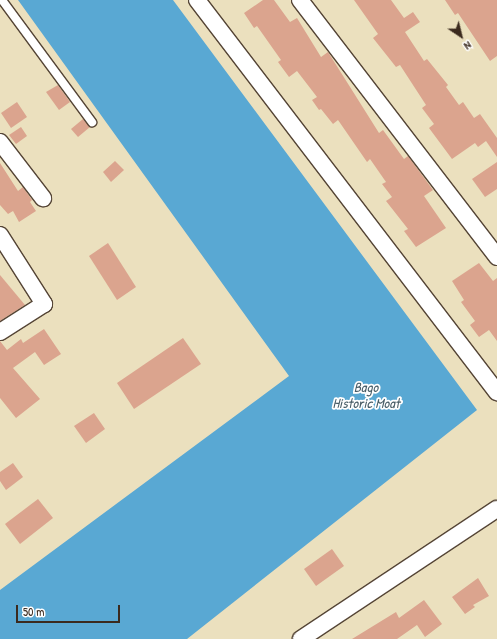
<!DOCTYPE html>
<style>
body{margin:0}
#map{position:relative;width:497px;height:639px;overflow:hidden;background:#ebe0be;font-family:"Patrick Hand",sans-serif}
div>[style]{position:absolute}
.water>*{inset:0;background:#59a8d3}
.building>*{inset:0;background:#dba48e}
.roads{filter:drop-shadow(1px 0 #554536) drop-shadow(-1px 0 #554536) drop-shadow(0 1px #554536) drop-shadow(0 -1px #554536)}
.lane>*{height:8px;margin:-4px;padding:0 4px;transform-origin:4px;border-radius:4px;background:#fff}
.street>*{height:16px;margin:-8px;padding:0 8px;transform-origin:8px;border-radius:8px;background:#fff}
span{translate:-50% -50%;white-space:nowrap;text-align:center;line-height:1.15;-webkit-text-stroke:3.5px #fff;paint-order:stroke}
.water-label{font-size:14px;color:#475c66;font-style:italic}
.north{position:absolute;left:441px;top:16px;width:40px;height:40px;-webkit-text-stroke:3px #fff;paint-order:stroke;rotate:145deg;font-size:11px;font-weight:700;line-height:16px;text-align:center;color:#3b2a1e}
.north::after{content:'';display:block;margin:auto;width:14px;height:18px;background:#3b2a1e;clip-path:polygon(50% 0,100% 100%,50% 72%,0 100%)}
.scale{position:absolute;left:16px;top:605px;width:104px;height:18px;box-sizing:border-box;border:2px solid #3b2a1e;border-top:0;padding-left:5px;font-size:12px;line-height:14px;white-space:nowrap;color:#3b2a1e;-webkit-text-stroke:3px #fff;paint-order:stroke}
</style>
<div id="map">
<div class="water">
<i style="clip-path:polygon(18px 0,173px 0,477px 410px,187px 639px,0 639px,0 590px,289px 376px)"></i>
</div>
<div class="building">
<i style="clip-path:polygon(263px 0,274px 0,290px 22px,297px 18px,321px 57px,328px 52px,379px 133px,383px 130px,404px 159px,408px 156px,433px 190px,424px 196px,446px 228px,416px 247px,404px 231px,408px 229px,386px 201px,392px 197px,382px 184px,386px 182px,370px 159px,367px 162px,338px 120px,333px 124px,321px 109px,319px 110px,312px 100px,317px 97px,297px 71px,289px 77px,278px 62px,281px 60px,257px 26px,254px 28px,244px 13px)"></i>
<i style="clip-path:polygon(354px 0,391px 0,404px 18px,413px 12px,420px 22px,405px 32px,424px 61px,427px 59px,448px 85px,446px 87px,459px 105px,463px 102px,474px 118px,480px 114px,497px 138px,497px 157px,486px 141px,478px 147px,475px 143px,452px 159px,429px 128px,434px 124px,422px 108px,426px 105px,400px 65px,396px 67px,373px 38px,378px 34px)"></i>
<i style="clip-path:polygon(445px 0,497px 0,497px 56px,490px 61px,458px 13px,455px 15px)"></i>
<i style="clip-path:polygon(58px 85px,70px 102px,59px 110px,46px 92px)"></i>
<i style="clip-path:polygon(17px 102px,27px 117px,11px 128px,1px 113px)"></i>
<i style="clip-path:polygon(83px 119px,90px 127px,78px 137px,71px 129px)"></i>
<i style="clip-path:polygon(21px 127px,27px 136px,16px 144px,9px 135px)"></i>
<i style="clip-path:polygon(115px 161px,124px 170px,111px 182px,103px 172px)"></i>
<i style="clip-path:polygon(497px 162px,497px 189px,485px 197px,472px 179px)"></i>
<i style="clip-path:polygon(0 163px,18px 191px,23px 187px,32px 200px,30px 202px,36px 211px,19px 222px,13px 211px,8px 214px,0 205px)"></i>
<i style="clip-path:polygon(108px 243px,136px 287px,117px 300px,89px 256px)"></i>
<i style="clip-path:polygon(479px 263px,493px 281px,497px 278px,497px 341px,489px 330px,479px 337px,470px 325px,475px 321px,461px 302px,464px 300px,452px 281px)"></i>
<i style="clip-path:polygon(0 275px,25px 305px,0 321px)"></i>
<i style="clip-path:polygon(44px 329px,61px 354px,44px 365px,35px 352px,13px 368px,40px 399px,16px 418px,0 398px,0 341px,7px 350px,21px 339px,23px 343px)"></i>
<i style="clip-path:polygon(183px 338px,201px 364px,134px 409px,117px 383px)"></i>
<i style="clip-path:polygon(94px 413px,105px 429px,86px 443px,74px 426px)"></i>
<i style="clip-path:polygon(13px 463px,23px 477px,6px 490px,0 481px,0 472px)"></i>
<i style="clip-path:polygon(38px 499px,53px 518px,20px 544px,5px 524px)"></i>
<i style="clip-path:polygon(332px 549px,344px 566px,316px 586px,304px 569px)"></i>
<i style="clip-path:polygon(478px 578px,489px 596px,473px 605px,475px 607px,465px 614px,452px 597px)"></i>
<i style="clip-path:polygon(424px 600px,442px 624px,425px 637px,417px 625px,397px 639px,352px 639px,396px 612px,399px 618px)"></i>
</div>
<div class="roads">
<div class="lane">
<i style="left:2px;top:0;width:152px;rotate:53.6deg"></i>
</div>
<div class="street">
<i style="left:197px;top:0;width:494px;rotate:52.6deg"></i>
<i style="left:300px;top:0;width:324px;rotate:52.5deg"></i>
<i style="left:0;top:142px;width:71px;rotate:52.5deg"></i>
<i style="left:0;top:235px;width:82px;rotate:57.5deg"></i>
<i style="left:44px;top:304px;width:52px;rotate:147.5deg"></i>
<i style="left:301px;top:639px;width:235px;rotate:-33.6deg"></i>
</div>
</div>
<div class="water-label">
<span style="left:366px;top:395px">Bago<br>Historic Moat</span>
</div>
<div class="north">N</div>
<div class="scale">50 m</div>
</div>
